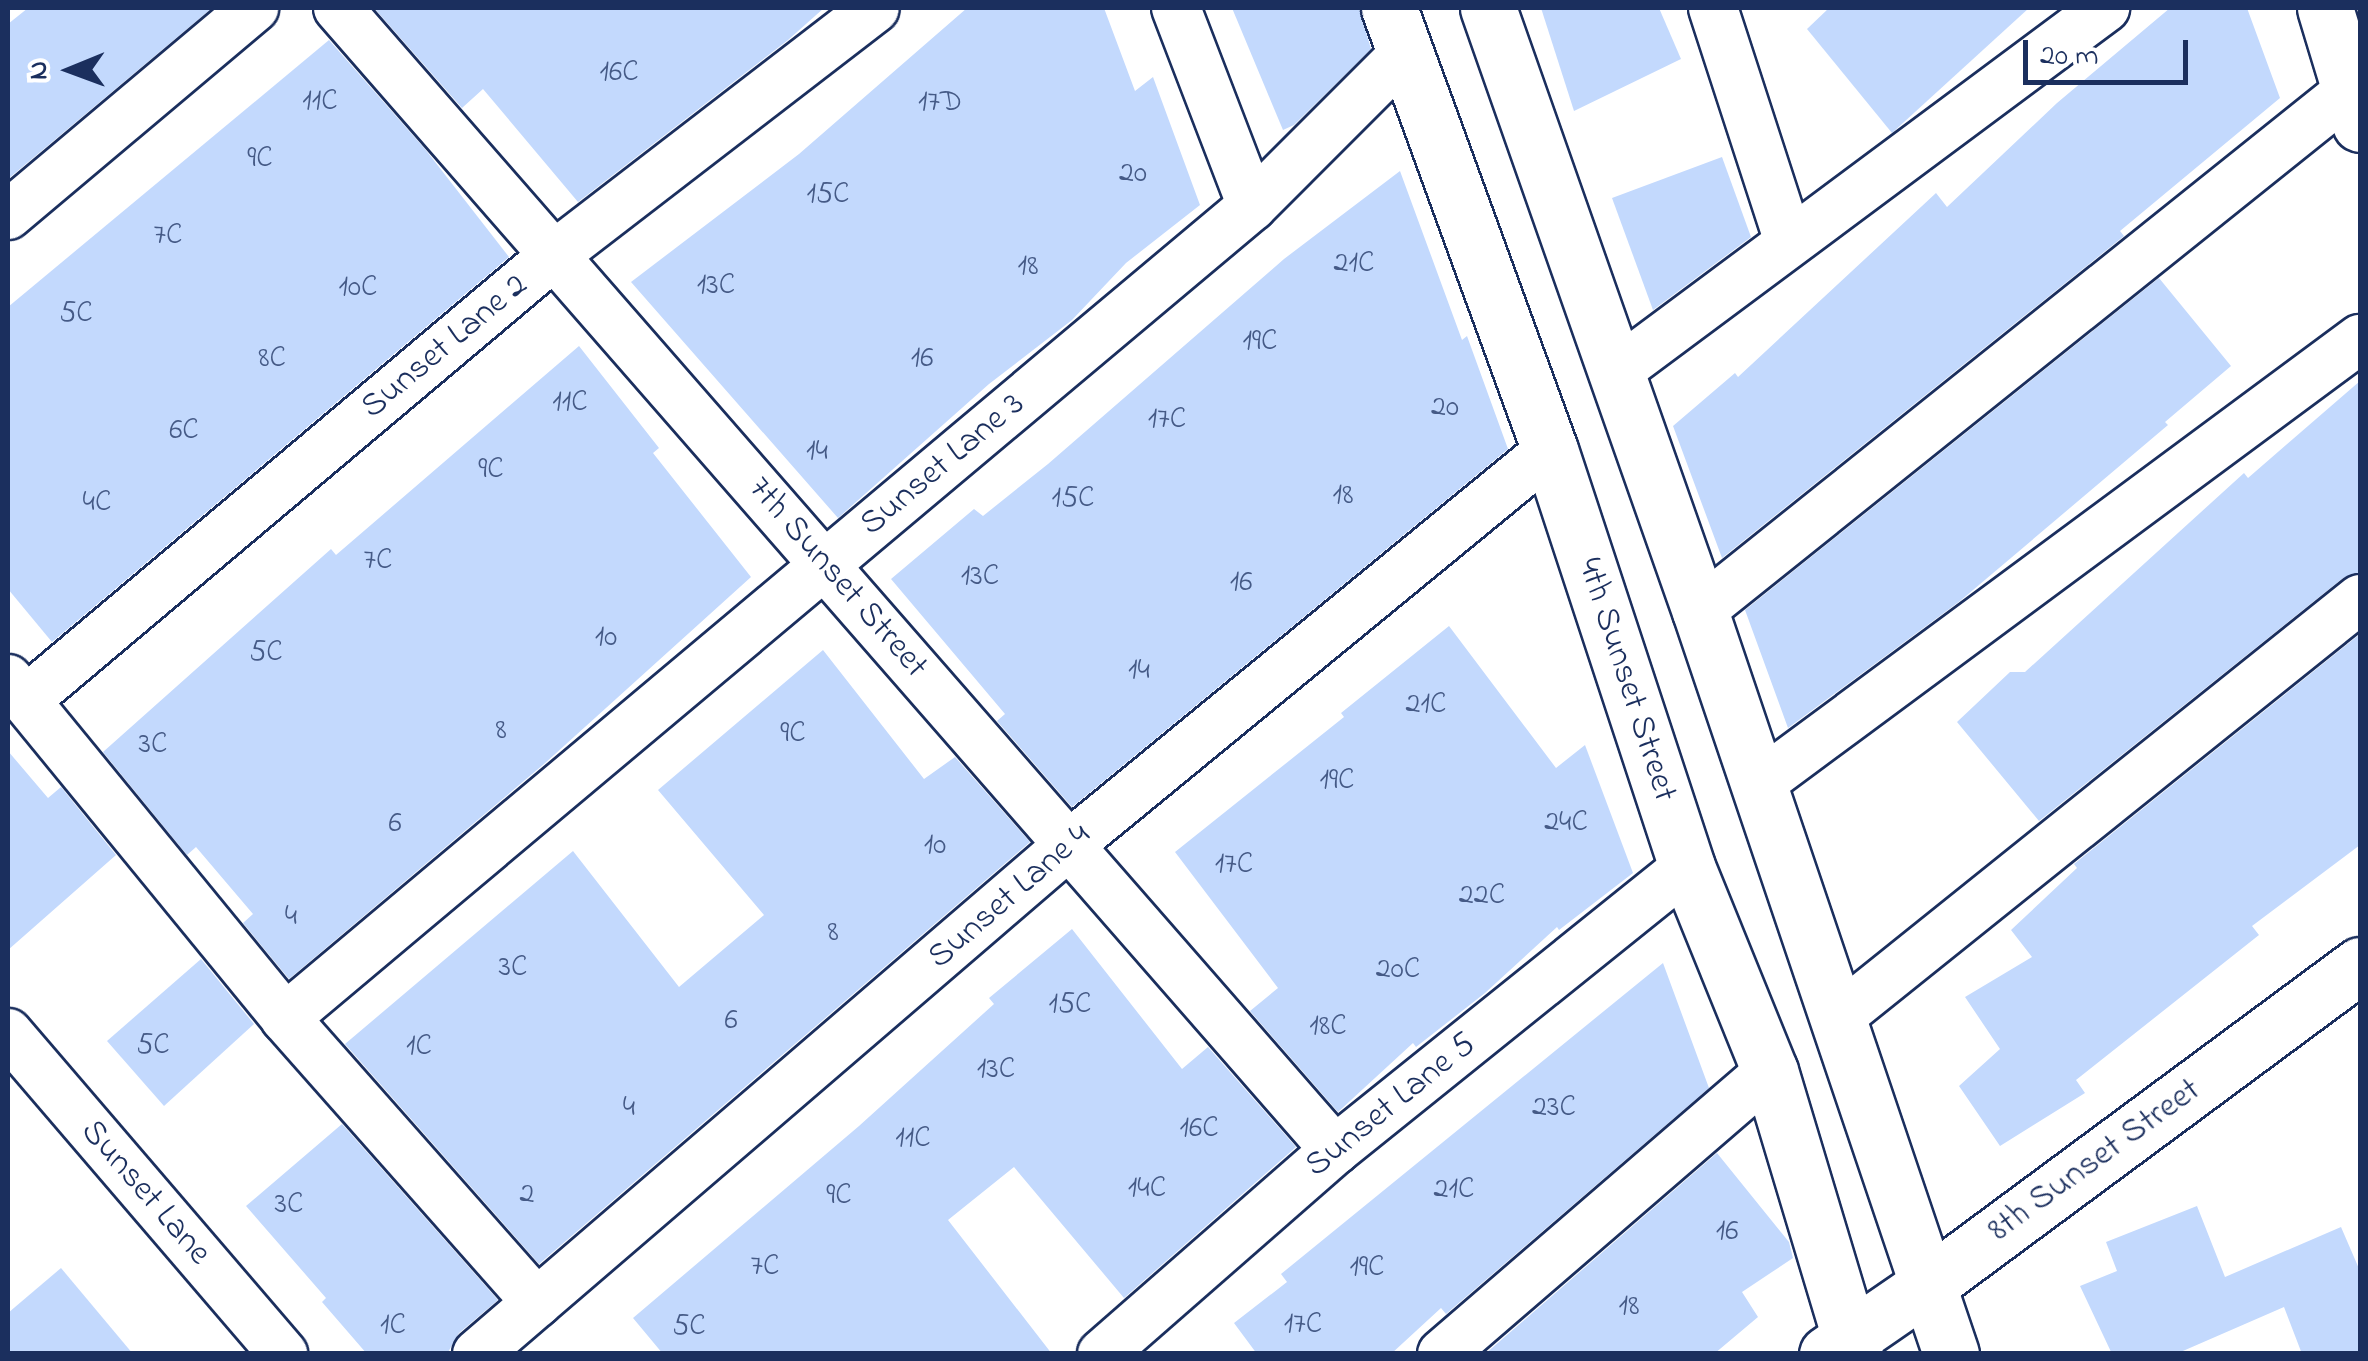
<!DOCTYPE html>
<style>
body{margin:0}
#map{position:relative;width:2368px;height:1361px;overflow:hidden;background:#fff;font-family:"Indie Flower",sans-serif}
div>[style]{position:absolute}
.building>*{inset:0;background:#c3d9fd}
.roads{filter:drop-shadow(2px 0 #1b2f5e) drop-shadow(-2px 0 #1b2f5e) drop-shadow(0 2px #1b2f5e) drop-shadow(0 -2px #1b2f5e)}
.minor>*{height:48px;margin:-24px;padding:0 24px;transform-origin:24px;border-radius:24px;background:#fff}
.tertiary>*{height:55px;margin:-27.5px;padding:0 27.5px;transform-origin:27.5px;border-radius:27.5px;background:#fff}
.secondary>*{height:55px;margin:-27.5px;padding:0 27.5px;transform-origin:27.5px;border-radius:27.5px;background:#fff}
span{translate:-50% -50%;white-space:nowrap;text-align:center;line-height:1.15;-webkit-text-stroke:9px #fff;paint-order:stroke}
.number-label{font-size:30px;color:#455a86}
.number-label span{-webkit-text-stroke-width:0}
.street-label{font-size:35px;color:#1b2f5e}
.frame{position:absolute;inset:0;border:10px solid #1b2f5e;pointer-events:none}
.north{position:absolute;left:20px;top:20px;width:100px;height:100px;-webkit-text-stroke:8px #fff;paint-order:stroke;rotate:269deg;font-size:28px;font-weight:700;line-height:40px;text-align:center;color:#1b2f5e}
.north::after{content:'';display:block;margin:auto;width:35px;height:45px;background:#1b2f5e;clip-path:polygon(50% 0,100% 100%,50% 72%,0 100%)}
.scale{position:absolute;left:2023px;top:40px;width:165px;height:45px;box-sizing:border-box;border:5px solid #1b2f5e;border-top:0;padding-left:12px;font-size:30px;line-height:35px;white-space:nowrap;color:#1b2f5e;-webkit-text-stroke:8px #fff;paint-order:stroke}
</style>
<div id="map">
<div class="building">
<i style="clip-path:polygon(28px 8px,212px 8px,8px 179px,8px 24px)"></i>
<i style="clip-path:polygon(374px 8px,824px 8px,788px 40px,578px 202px,483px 89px,462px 108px)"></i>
<i style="clip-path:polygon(967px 8px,1104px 8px,1135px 91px,1153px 77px,1200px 205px,1126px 263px,1072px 320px,989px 384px,838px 518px,631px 282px,799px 154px)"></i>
<i style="clip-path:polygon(1232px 8px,1359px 8px,1371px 49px,1294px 125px,1283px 130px)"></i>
<i style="clip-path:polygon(1541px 8px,1659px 8px,1681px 59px,1574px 111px)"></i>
<i style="clip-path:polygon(1829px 8px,2029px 8px,1892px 133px,1807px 29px)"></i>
<i style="clip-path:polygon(2170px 8px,2247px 8px,2280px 98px,2120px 231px,2124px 236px,1722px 558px,1673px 426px,1735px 373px,1738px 377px,1936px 193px,1947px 207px,2057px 103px)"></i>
<i style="clip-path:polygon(329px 40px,425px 149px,509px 257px,52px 642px,8px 589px,8px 307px)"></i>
<i style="clip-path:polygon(1722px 157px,1751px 237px,1653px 310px,1612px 198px)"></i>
<i style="clip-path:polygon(1400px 171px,1462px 340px,1467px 336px,1508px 449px,1072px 807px,997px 721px,1005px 714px,891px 579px,974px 509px,983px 516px,1048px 464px,1284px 259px)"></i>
<i style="clip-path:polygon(2159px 278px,2231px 366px,2165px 422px,2168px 425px,1960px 601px,1788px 728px,1745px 610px)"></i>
<i style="clip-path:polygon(579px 346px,659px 448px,653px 453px,751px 577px,544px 764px,289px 979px,243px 923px,253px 914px,196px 847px,187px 855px,103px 752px,331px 549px,336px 555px)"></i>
<i style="clip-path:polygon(2360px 381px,2360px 572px,2343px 578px,2039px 821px,1957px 722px,2010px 672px,2025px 672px,2244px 473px,2248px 478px)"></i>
<i style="clip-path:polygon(1449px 626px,1556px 768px,1585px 745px,1633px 873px,1559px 930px,1557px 927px,1485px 993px,1416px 1047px,1413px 1043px,1338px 1112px,1250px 1011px,1278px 988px,1175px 852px,1344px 717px,1341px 713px)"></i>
<i style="clip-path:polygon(2360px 634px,2360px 845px,2252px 926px,2259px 935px,2076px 1080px,2085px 1093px,2000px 1146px,1959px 1086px,2000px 1049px,1965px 997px,2032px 957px,2011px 930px,2077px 868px,2074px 864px)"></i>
<i style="clip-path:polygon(823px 650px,924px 779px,955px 757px,1030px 842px,539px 1264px,345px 1044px,573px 851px,679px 987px,764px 915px,658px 790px)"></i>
<i style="clip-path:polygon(8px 751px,48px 798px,61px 787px,116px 855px,8px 950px)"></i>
<i style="clip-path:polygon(1072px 929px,1182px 1069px,1208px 1047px,1296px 1147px,1124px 1298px,1014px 1167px,948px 1220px,1052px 1354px,663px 1354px,633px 1318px,859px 1126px,994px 1004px,989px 998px)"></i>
<i style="clip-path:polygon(201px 959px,254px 1024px,164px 1106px,107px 1041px)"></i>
<i style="clip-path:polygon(1663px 963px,1709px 1088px,1446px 1314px,1441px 1308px,1391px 1354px,1257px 1354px,1234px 1323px,1287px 1282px,1281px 1274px)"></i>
<i style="clip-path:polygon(342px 1124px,498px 1300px,459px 1333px,447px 1354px,367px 1354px,322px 1302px,326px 1298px,246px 1206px)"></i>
<i style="clip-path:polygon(1717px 1153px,1789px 1242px,1793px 1258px,1742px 1292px,1758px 1317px,1714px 1354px,1485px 1354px)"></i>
<i style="clip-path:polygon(2197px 1206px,2225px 1277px,2341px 1227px,2360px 1271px,2360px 1354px,2302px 1354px,2284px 1307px,2176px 1354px,2112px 1354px,2080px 1286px,2117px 1271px,2106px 1242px)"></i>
<i style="clip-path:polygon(61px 1268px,133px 1354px,8px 1354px,8px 1313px)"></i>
</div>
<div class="roads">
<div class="minor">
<i style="left:338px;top:8px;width:1516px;rotate:48.88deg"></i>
<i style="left:1176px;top:8px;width:212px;rotate:69deg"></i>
<i style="left:1713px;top:8px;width:246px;rotate:72deg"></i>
<i style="left:8px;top:215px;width:322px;rotate:-40.1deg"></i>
<i style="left:1616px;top:372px;width:610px;rotate:-36.66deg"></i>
<i style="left:1700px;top:611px;width:833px;rotate:-38.71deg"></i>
<i style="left:8px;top:679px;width:438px;rotate:50.7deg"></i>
<i style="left:285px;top:1018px;width:380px;rotate:48.5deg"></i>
<i style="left:26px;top:700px;width:689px;rotate:-40.11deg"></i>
<i style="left:553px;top:256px;width:406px;rotate:-37.6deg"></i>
<i style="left:1759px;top:784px;width:748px;rotate:-36.52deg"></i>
<i style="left:1839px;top:1017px;width:668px;rotate:-38.74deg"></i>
<i style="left:285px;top:1018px;width:1263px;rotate:-40.02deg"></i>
<i style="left:1252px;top:206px;width:216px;rotate:-45deg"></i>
<i style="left:8px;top:1033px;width:423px;rotate:49.4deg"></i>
<i style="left:477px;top:1354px;width:781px;rotate:-40.69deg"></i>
<i style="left:1069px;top:845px;width:622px;rotate:-39.39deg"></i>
<i style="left:1102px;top:1354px;width:310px;rotate:-41.2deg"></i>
<i style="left:1335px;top:1150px;width:452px;rotate:-38.8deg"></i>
<i style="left:1442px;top:1354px;width:433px;rotate:-40.8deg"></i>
</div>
<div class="tertiary">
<i style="left:1389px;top:8px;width:470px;rotate:70deg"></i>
<i style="left:1550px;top:450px;width:439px;rotate:71.8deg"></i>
<i style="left:1687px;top:867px;width:220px;rotate:67.9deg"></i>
<i style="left:1770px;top:1071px;width:295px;rotate:73.3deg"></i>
<i style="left:1488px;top:8px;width:639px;rotate:70.63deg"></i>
<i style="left:1700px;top:611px;width:784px;rotate:71.33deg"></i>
<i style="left:2325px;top:8px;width:121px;rotate:73.2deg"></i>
</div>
<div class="secondary">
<i style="left:1827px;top:1354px;width:124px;rotate:-34.5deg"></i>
<i style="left:1929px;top:1284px;width:536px;rotate:-36.51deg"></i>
</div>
</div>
<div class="number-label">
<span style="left:619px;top:73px">16C</span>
<span style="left:320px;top:102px">11C</span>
<span style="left:940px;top:103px">17D</span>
<span style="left:260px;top:159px">9C</span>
<span style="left:1133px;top:174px">20</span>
<span style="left:828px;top:195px">15C</span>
<span style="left:168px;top:236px">7C</span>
<span style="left:1354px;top:264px">21C</span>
<span style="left:1028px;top:267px">18</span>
<span style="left:716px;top:286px">13C</span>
<span style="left:358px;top:288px">10C</span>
<span style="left:76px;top:314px">5C</span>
<span style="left:1260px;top:342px">19C</span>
<span style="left:272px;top:359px">8C</span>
<span style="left:922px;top:359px">16</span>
<span style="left:570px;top:403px">11C</span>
<span style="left:1445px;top:408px">20</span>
<span style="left:1167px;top:420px">17C</span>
<span style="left:184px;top:431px">6C</span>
<span style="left:817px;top:452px">14</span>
<span style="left:491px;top:470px">9C</span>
<span style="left:1343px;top:496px">18</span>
<span style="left:1073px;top:499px">15C</span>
<span style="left:97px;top:503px">4C</span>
<span style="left:378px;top:561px">7C</span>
<span style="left:980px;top:577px">13C</span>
<span style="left:1241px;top:583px">16</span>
<span style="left:606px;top:638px">10</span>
<span style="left:266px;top:653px">5C</span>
<span style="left:1139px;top:671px">14</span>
<span style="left:1426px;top:705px">21C</span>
<span style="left:501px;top:731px">8</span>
<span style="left:793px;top:734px">9C</span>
<span style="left:153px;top:745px">3C</span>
<span style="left:1337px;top:781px">19C</span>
<span style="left:1566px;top:823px">24C</span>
<span style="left:395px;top:824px">6</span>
<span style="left:935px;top:846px">10</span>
<span style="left:1234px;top:865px">17C</span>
<span style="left:1482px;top:896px">22C</span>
<span style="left:291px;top:917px">4</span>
<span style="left:833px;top:933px">8</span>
<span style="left:513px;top:968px">3C</span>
<span style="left:1398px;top:970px">20C</span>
<span style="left:1070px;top:1005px">15C</span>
<span style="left:731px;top:1021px">6</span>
<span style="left:1328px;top:1027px">18C</span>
<span style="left:153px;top:1046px">5C</span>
<span style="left:419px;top:1047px">1C</span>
<span style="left:996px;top:1070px">13C</span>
<span style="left:629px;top:1108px">4</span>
<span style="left:1554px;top:1108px">23C</span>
<span style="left:1199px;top:1129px">16C</span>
<span style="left:913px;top:1139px">11C</span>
<span style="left:1147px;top:1189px">14C</span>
<span style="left:1454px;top:1190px">21C</span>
<span style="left:527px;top:1195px">2</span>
<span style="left:839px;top:1196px">9C</span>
<span style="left:289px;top:1205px">3C</span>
<span style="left:1727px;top:1232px">16</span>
<span style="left:765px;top:1267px">7C</span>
<span style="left:1367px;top:1268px">19C</span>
<span style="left:1629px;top:1307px">18</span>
<span style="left:1303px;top:1325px">17C</span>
<span style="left:393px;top:1326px">1C</span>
<span style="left:689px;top:1327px">5C</span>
</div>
<div class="street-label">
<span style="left:445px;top:347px;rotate:-40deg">Sunset Lane 2</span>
<span style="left:943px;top:465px;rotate:-40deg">Sunset Lane 3</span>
<span style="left:837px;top:578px;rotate:49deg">7th Sunset Street</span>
<span style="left:1626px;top:680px;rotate:72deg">4th Sunset Street</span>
<span style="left:1010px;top:897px;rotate:-41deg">Sunset Lane 4</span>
<span style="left:1391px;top:1106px;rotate:-39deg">Sunset Lane 5</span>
<span style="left:2095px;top:1161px;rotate:-36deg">8th Sunset Street</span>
<span style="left:145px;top:1193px;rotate:49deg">Sunset Lane</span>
</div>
<div class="frame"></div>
<div class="north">N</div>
<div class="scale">20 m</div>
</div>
